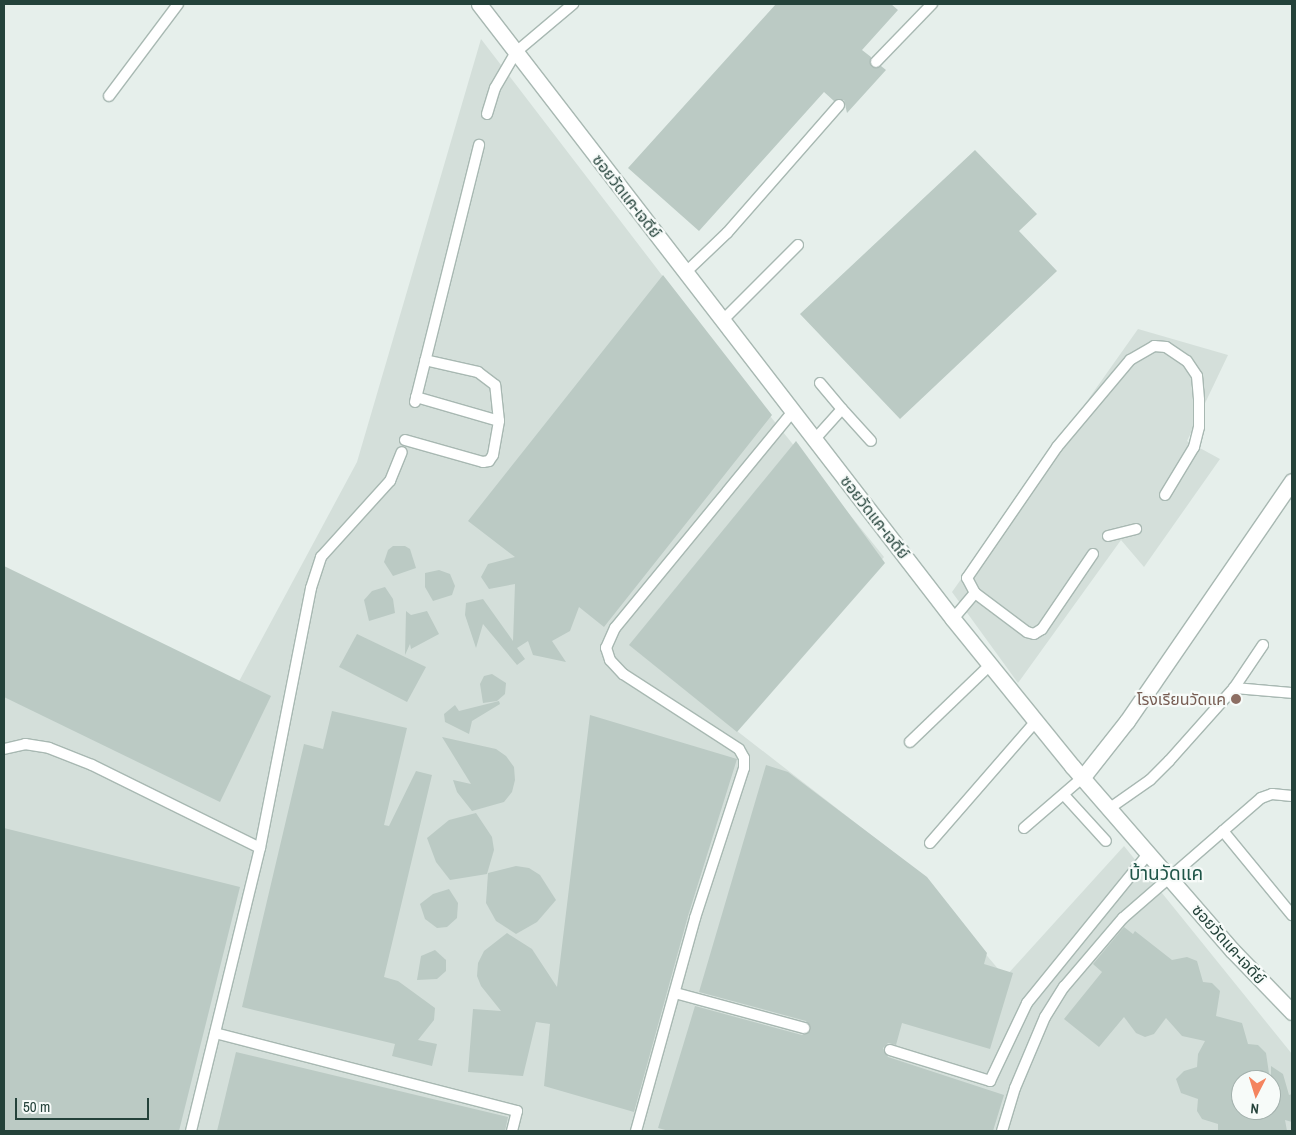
<!DOCTYPE html>
<meta charset="utf-8">
<style>
body{margin:0}
#map{position:relative;width:1296px;height:1135px;overflow:hidden;background:#e6efeb;font-family:"Archivo Narrow","Noto Sans Thai",sans-serif}
div>[style]{position:absolute}
.built>*{inset:0;background:#d4dfda}
.building>*{inset:0;background:#bbcac4}
.roads{filter:drop-shadow(1px 0 #a8b8b2) drop-shadow(-1px 0 #a8b8b2) drop-shadow(0 1px #a8b8b2) drop-shadow(0 -1px #a8b8b2)}
.service>*{height:10px;margin:-5px;padding:0 5px;transform-origin:5px;border-radius:5px;background:#fff}
.minor>*{height:15px;margin:-7.5px;padding:0 7.5px;transform-origin:7.5px;border-radius:7.5px;background:#fff}
.dots>*{width:14px;height:14px;translate:-50% -50%;box-sizing:border-box;border:2px solid #f7fbf9;border-radius:50%}
span{translate:-50% -50%;white-space:nowrap;text-align:center;line-height:1.15;-webkit-text-stroke:4.5px #f7fbf9;paint-order:stroke}
.street-label{font-size:16px;color:#24423a}
.education-label{font-size:16px;color:#785e54}
.right{translate:-100% -50%;text-align:right}
.quarter-label{font-size:19px;color:#1f5548}
.frame{position:absolute;inset:0;border:5px solid #24423a;pointer-events:none}
.north{position:absolute;left:1231px;top:1070px;width:50px;height:50px;box-sizing:border-box;background:#f7fbf9;border:1px solid #a3b1ad;border-radius:50%;rotate:185deg;font-size:14px;font-weight:700;line-height:20px;text-align:center;color:#24423a}
.north::after{content:'';display:block;margin:auto;width:18px;height:22px;background:#f4845f;clip-path:polygon(50% 0,100% 100%,50% 72%,0 100%)}
.scale{position:absolute;left:15px;top:1098px;width:134px;height:22px;box-sizing:border-box;border:2px solid #24423a;border-top:0;padding-left:6px;font-size:15px;line-height:18px;white-space:nowrap;color:#24423a;-webkit-text-stroke:4px #f7fbf9;paint-order:stroke}
</style>
<div id="map">
<div class="built">
<i style="clip-path:polygon(evenodd,481px 39px,766px 411px,884px 557px,737px 731px,910px 865px,1005px 977px,1124px 846px,1292px 1054px,1292px 1131px,4px 1131px,4px 577px,236px 687px,357px 462px,481px 39px,1241px 1080px,1271px 1080px,1271px 1110px,1241px 1110px,1241px 1080px)"></i>
<i style="clip-path:polygon(1138px 329px,1228px 355px,1187px 441px,1220px 459px,1144px 567px,1121px 540px,1018px 683px,952px 592px)"></i>
</div>
<div class="building">
<i style="clip-path:polygon(776px 4px,891px 4px,898px 10px,862px 50px,871px 57px,872px 67px,881px 66px,886px 70px,847px 113px,844px 100px,834px 101px,824px 92px,699px 231px,628px 168px)"></i>
<i style="clip-path:polygon(975px 150px,1037px 214px,1019px 231px,1057px 271px,900px 419px,800px 314px)"></i>
<i style="clip-path:polygon(663px 275px,772px 415px,604px 627px,579px 607px,570px 631px,552px 641px,566px 662px,533px 655px,528px 641px,517px 648px,525px 659px,517px 665px,483px 624px,476px 648px,465px 615px,466px 603px,483px 599px,513px 641px,515px 584px,489px 589px,481px 577px,488px 564px,515px 557px,468px 521px)"></i>
<i style="clip-path:polygon(796px 441px,885px 563px,737px 732px,629px 645px)"></i>
<i style="clip-path:polygon(393px 546px,405px 546px,410px 549px,416px 568px,393px 576px,384px 562px,388px 550px)"></i>
<i style="clip-path:polygon(4px 566px,271px 696px,220px 802px,4px 697px)"></i>
<i style="clip-path:polygon(439px 570px,450px 574px,455px 586px,452px 595px,433px 601px,425px 587px,425px 573px)"></i>
<i style="clip-path:polygon(385px 587px,393px 599px,395px 613px,369px 621px,364px 600px,372px 591px)"></i>
<i style="clip-path:polygon(406px 611px,411px 615px,427px 611px,439px 634px,411px 649px,410px 644px,405px 655px)"></i>
<i style="clip-path:polygon(357px 634px,426px 667px,407px 702px,339px 667px)"></i>
<i style="clip-path:polygon(492px 674px,506px 683px,505px 694px,497px 701px,483px 703px,480px 684px,484px 676px)"></i>
<i style="clip-path:polygon(499px 701px,500px 704px,472px 721px,469px 734px,445px 722px,444px 714px,455px 705px,459px 711px)"></i>
<i style="clip-path:polygon(332px 711px,407px 728px,384px 825px,389px 826px,416px 771px,432px 775px,384px 977px,398px 981px,435px 1008px,434px 1020px,418px 1040px,437px 1044px,432px 1066px,392px 1056px,395px 1044px,242px 1007px,304px 744px,323px 749px)"></i>
<i style="clip-path:polygon(590px 715px,737px 759px,688px 916px,634px 1112px,544px 1086px,550px 1024px,536px 1022px,523px 1076px,468px 1072px,473px 1009px,501px 1011px,481px 986px,477px 976px,478px 963px,484px 951px,507px 933px,532px 949px,557px 987px)"></i>
<i style="clip-path:polygon(442px 737px,496px 749px,506px 756px,514px 767px,515px 780px,512px 792px,504px 802px,472px 811px,457px 792px,453px 780px,471px 784px)"></i>
<i style="clip-path:polygon(766px 765px,788px 772px,927px 877px,987px 953px,984px 964px,1013px 973px,990px 1049px,902px 1023px,896px 1045px,888px 1043px,883px 1048px,888px 1057px,1004px 1095px,993px 1131px,669px 1131px,658px 1128px,695px 1006px,802px 1035px,810px 1030px,806px 1021px,699px 992px)"></i>
<i style="clip-path:polygon(476px 813px,492px 837px,494px 850px,487px 874px,450px 880px,436px 862px,427px 838px,449px 820px)"></i>
<i style="clip-path:polygon(4px 828px,240px 887px,179px 1131px,4px 1131px)"></i>
<i style="clip-path:polygon(516px 866px,529px 868px,540px 875px,556px 900px,537px 922px,516px 934px,496px 921px,486px 903px,488px 873px)"></i>
<i style="clip-path:polygon(449px 889px,458px 903px,457px 918px,447px 927px,437px 928px,425px 919px,420px 904px,433px 894px)"></i>
<i style="clip-path:polygon(1124px 927px,1133px 934px,1135px 931px,1172px 960px,1187px 957px,1197px 961px,1203px 982px,1212px 983px,1220px 991px,1216px 1016px,1242px 1023px,1248px 1044px,1258px 1045px,1266px 1053px,1270px 1080px,1241px 1080px,1241px 1110px,1271px 1110px,1271px 1066px,1283px 1074px,1289px 1095px,1292px 1094px,1292px 1122px,1285px 1120px,1287px 1131px,1218px 1131px,1218px 1124px,1202px 1119px,1197px 1111px,1198px 1099px,1181px 1093px,1176px 1079px,1184px 1071px,1197px 1067px,1198px 1054px,1205px 1041px,1182px 1036px,1166px 1018px,1154px 1034px,1145px 1037px,1136px 1033px,1124px 1017px,1099px 1047px,1064px 1019px,1102px 972px,1093px 964px)"></i>
<i style="clip-path:polygon(435px 950px,446px 960px,446px 971px,437px 979px,417px 980px,421px 956px)"></i>
<i style="clip-path:polygon(236px 1052px,508px 1117px,505px 1131px,217px 1131px)"></i>
</div>
<div class="roads">
<div class="service">
<i style="left:876px;top:62px;width:81px;rotate:-46deg"></i>
<i style="left:109px;top:96px;width:115px;rotate:-53.1deg"></i>
<i style="left:487px;top:114px;width:27px;rotate:-73deg"></i>
<i style="left:495px;top:88px;width:42px;rotate:-59.7deg"></i>
<i style="left:516px;top:52px;width:75px;rotate:-40.1deg"></i>
<i style="left:686px;top:272px;width:57px;rotate:-43.6deg"></i>
<i style="left:727px;top:233px;width:170px;rotate:-48.8deg"></i>
<i style="left:723px;top:320px;width:106px;rotate:-45deg"></i>
<i style="left:820px;top:383px;width:34px;rotate:50deg"></i>
<i style="left:416px;top:397px;width:86px;rotate:16.1deg"></i>
<i style="left:415px;top:402px;width:265px;rotate:-76deg"></i>
<i style="left:815px;top:439px;width:40px;rotate:-48deg"></i>
<i style="left:842px;top:409px;width:43px;rotate:47.8deg"></i>
<i style="left:405px;top:440px;width:81px;rotate:15.8deg"></i>
<i style="left:483px;top:462px;width:6px;rotate:-9deg"></i>
<i style="left:489px;top:461px;width:7px;rotate:-56deg"></i>
<i style="left:493px;top:455px;width:35px;rotate:-80deg"></i>
<i style="left:499px;top:421px;width:36px;rotate:-96deg"></i>
<i style="left:495px;top:385px;width:21px;rotate:-143deg"></i>
<i style="left:478px;top:372px;width:54px;rotate:-167.2deg"></i>
<i style="left:1108px;top:536px;width:29px;rotate:-14deg"></i>
<i style="left:1093px;top:554px;width:91px;rotate:124.2deg"></i>
<i style="left:1042px;top:629px;width:9px;rotate:148deg"></i>
<i style="left:1034px;top:634px;width:7px;rotate:-164deg"></i>
<i style="left:1027px;top:632px;width:65px;rotate:-143.1deg"></i>
<i style="left:975px;top:593px;width:17px;rotate:-118deg"></i>
<i style="left:967px;top:578px;width:159px;rotate:-55.5deg"></i>
<i style="left:1057px;top:447px;width:114px;rotate:-50deg"></i>
<i style="left:1130px;top:360px;width:28px;rotate:-30deg"></i>
<i style="left:1154px;top:346px;width:12px;rotate:5deg"></i>
<i style="left:1166px;top:347px;width:25px;rotate:34deg"></i>
<i style="left:1187px;top:361px;width:18px;rotate:56deg"></i>
<i style="left:1197px;top:376px;width:24px;rotate:85deg"></i>
<i style="left:1199px;top:400px;width:27px;rotate:90deg"></i>
<i style="left:1199px;top:427px;width:21px;rotate:104deg"></i>
<i style="left:1194px;top:447px;width:56px;rotate:121.1deg"></i>
<i style="left:953px;top:619px;width:34px;rotate:-50deg"></i>
<i style="left:1234px;top:688px;width:58px;rotate:4.9deg"></i>
<i style="left:910px;top:742px;width:112px;rotate:-43.9deg"></i>
<i style="left:4px;top:749px;width:22px;rotate:-13deg"></i>
<i style="left:25px;top:744px;width:24px;rotate:9deg"></i>
<i style="left:49px;top:748px;width:46px;rotate:21.6deg"></i>
<i style="left:92px;top:765px;width:187px;rotate:26.3deg"></i>
<i style="left:1064px;top:795px;width:62px;rotate:47.6deg"></i>
<i style="left:1110px;top:808px;width:49px;rotate:-35deg"></i>
<i style="left:1150px;top:780px;width:27px;rotate:-45deg"></i>
<i style="left:1169px;top:761px;width:98px;rotate:-48.3deg"></i>
<i style="left:1234px;top:688px;width:52px;rotate:-56deg"></i>
<i style="left:1024px;top:828px;width:77px;rotate:-40.8deg"></i>
<i style="left:1223px;top:831px;width:50px;rotate:-41deg"></i>
<i style="left:1261px;top:798px;width:12px;rotate:-20deg"></i>
<i style="left:1272px;top:794px;width:20px;rotate:6deg"></i>
<i style="left:930px;top:843px;width:162px;rotate:-49deg"></i>
<i style="left:675px;top:993px;width:134px;rotate:15.2deg"></i>
<i style="left:215px;top:1033px;width:312px;rotate:14.5deg"></i>
<i style="left:517px;top:1111px;width:21px;rotate:104deg"></i>
<i style="left:890px;top:1050px;width:105px;rotate:17.2deg"></i>
<i style="left:990px;top:1081px;width:86px;rotate:-64.6deg"></i>
<i style="left:1027px;top:1003px;width:192px;rotate:-50.9deg"></i>
<i style="left:191px;top:1131px;width:291px;rotate:-76.3deg"></i>
<i style="left:260px;top:848px;width:265px;rotate:-78.9deg"></i>
<i style="left:311px;top:588px;width:33px;rotate:-72deg"></i>
<i style="left:321px;top:557px;width:103px;rotate:-47.8deg"></i>
<i style="left:390px;top:481px;width:31px;rotate:-68deg"></i>
<i style="left:636px;top:1131px;width:221px;rotate:-74.5deg"></i>
<i style="left:695px;top:918px;width:158px;rotate:-71.9deg"></i>
<i style="left:744px;top:768px;width:10px;rotate:-90deg"></i>
<i style="left:744px;top:758px;width:10px;rotate:-119deg"></i>
<i style="left:739px;top:749px;width:138px;rotate:-147.1deg"></i>
<i style="left:623px;top:674px;width:19px;rotate:-133deg"></i>
<i style="left:610px;top:660px;width:13px;rotate:-108deg"></i>
<i style="left:606px;top:648px;width:22px;rotate:-66deg"></i>
<i style="left:615px;top:628px;width:281px;rotate:-50.6deg"></i>
<i style="left:1002px;top:1131px;width:45px;rotate:-73.2deg"></i>
<i style="left:1015px;top:1088px;width:77px;rotate:-67.1deg"></i>
<i style="left:1045px;top:1017px;width:36px;rotate:-58deg"></i>
<i style="left:1064px;top:987px;width:91px;rotate:-49.5deg"></i>
<i style="left:1123px;top:918px;width:133px;rotate:-41deg"></i>
<i style="left:1223px;top:831px;width:109px;rotate:50.6deg"></i>
</div>
<div class="minor">
<i style="left:479px;top:4px;width:776px;rotate:52.38deg"></i>
<i style="left:953px;top:619px;width:189px;rotate:51deg"></i>
<i style="left:1072px;top:766px;width:245px;rotate:49deg"></i>
<i style="left:1233px;top:951px;width:85px;rotate:46deg"></i>
<i style="left:1082px;top:778px;width:73px;rotate:-51.7deg"></i>
<i style="left:1127px;top:721px;width:291px;rotate:-55.5deg"></i>
</div>
</div>
<div class="dots">
<i style="left:1236px;top:699px;background:#8d6e63"></i>
</div>
<div class="street-label">
<span style="left:627px;top:196px;rotate:52deg">ซอยวัดแค-เจดีย์</span>
<span style="left:875px;top:517px;rotate:52deg">ซอยวัดแค-เจดีย์</span>
<span style="left:1229px;top:944px;rotate:48deg">ซอยวัดแค-เจดีย์</span>
</div>
<div class="education-label">
<span class="right" style="left:1226px;top:699px">โรงเรียนวัดแค</span>
</div>
<div class="quarter-label">
<span style="left:1166px;top:874px">บ้านวัดแค</span>
</div>
<div class="frame"></div>
<div class="north">N</div>
<div class="scale">50 m</div>
</div>
